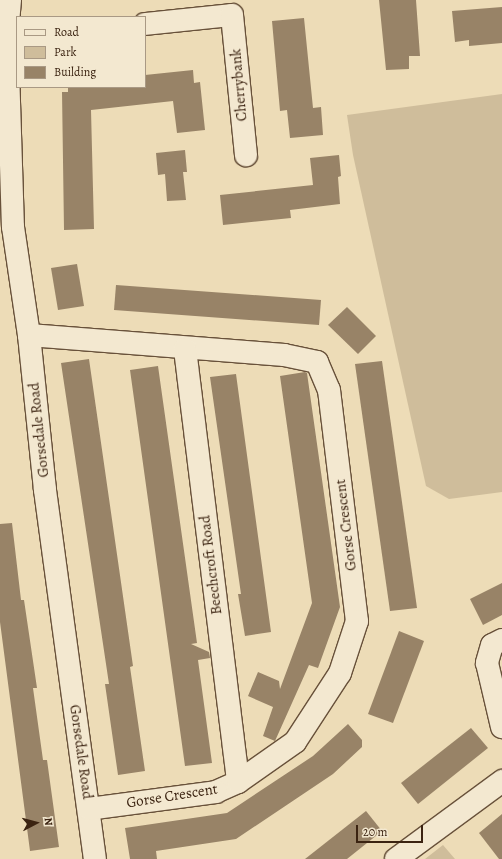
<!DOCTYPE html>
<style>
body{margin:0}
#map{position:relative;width:502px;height:859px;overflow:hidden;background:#eddcb7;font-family:Alegreya,serif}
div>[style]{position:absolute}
.green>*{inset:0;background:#cfbd9b}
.building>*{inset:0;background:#988367}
.roads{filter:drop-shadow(1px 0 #68513a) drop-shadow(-1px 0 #68513a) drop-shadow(0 1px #68513a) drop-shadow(0 -1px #68513a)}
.minor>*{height:22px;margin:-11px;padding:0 11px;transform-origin:11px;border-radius:11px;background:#f3e8d0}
span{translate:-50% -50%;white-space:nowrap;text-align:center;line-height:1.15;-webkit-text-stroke:3px #f3e8d0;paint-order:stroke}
.street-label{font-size:15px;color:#3b2311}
.legend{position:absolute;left:16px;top:16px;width:130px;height:72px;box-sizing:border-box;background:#f3e8d0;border:1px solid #a99984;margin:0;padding:5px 7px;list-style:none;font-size:12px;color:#3b2311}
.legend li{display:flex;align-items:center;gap:8px;height:20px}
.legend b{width:20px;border:1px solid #a99984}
.north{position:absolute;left:16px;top:803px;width:40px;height:40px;-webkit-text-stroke:3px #f3e8d0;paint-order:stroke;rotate:84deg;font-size:11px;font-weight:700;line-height:16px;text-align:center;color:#3b2311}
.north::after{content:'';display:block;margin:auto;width:14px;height:18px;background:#3b2311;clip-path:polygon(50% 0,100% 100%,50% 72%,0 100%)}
.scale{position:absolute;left:356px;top:825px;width:67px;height:18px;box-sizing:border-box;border:2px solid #3b2311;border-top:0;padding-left:5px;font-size:12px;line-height:14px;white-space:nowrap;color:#3b2311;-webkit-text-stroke:3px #f3e8d0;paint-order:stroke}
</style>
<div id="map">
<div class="green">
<i style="clip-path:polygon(502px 94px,502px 492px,449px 499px,426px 486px,353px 155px,347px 115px)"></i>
<i style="clip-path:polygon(443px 845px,455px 859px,425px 859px)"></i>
</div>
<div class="building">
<i style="clip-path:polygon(379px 0,416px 0,420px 56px,409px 56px,409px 69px,386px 70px)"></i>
<i style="clip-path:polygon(502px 7px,502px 43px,469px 46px,469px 40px,455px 42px,452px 11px)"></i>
<i style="clip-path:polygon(304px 18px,313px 108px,321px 107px,323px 135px,290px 138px,287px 110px,280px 111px,272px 21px)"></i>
<i style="clip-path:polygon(193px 70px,194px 83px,200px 82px,205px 130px,177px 133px,173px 101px,91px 110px,94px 229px,64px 230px,62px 92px,68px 92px,68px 87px,145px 87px,145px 75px)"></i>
<i style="clip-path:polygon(185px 150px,187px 172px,183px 172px,186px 200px,167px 201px,165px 174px,158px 175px,156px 153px)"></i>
<i style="clip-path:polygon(339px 155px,341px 176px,338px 177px,340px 204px,290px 210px,291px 218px,223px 225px,220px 195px,313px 185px,310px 158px)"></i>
<i style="clip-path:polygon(77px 264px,84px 306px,58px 310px,51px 268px)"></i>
<i style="clip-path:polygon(116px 285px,321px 300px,319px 325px,114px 310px)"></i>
<i style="clip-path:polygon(347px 307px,376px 336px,358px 354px,328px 325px)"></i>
<i style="clip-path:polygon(89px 359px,133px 666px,130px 667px,145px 771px,118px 775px,105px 684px,109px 684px,61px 363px)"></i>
<i style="clip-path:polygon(382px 361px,417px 608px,390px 611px,355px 364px)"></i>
<i style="clip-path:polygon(158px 366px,197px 643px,191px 644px,209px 652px,210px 658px,198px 660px,212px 763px,185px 766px,130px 370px)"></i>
<i style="clip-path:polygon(305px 372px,307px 373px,340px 607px,318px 668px,309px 665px,275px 741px,263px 736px,273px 707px,248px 696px,258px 672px,279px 681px,280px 689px,312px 603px,280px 376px)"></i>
<i style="clip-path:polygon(236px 374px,271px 632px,245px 636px,238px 594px,241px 594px,210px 377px)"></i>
<i style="clip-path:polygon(12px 523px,21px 600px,24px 600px,37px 688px,33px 688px,43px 760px,47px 760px,59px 847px,30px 851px,0 622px,0 524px)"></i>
<i style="clip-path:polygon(502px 583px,502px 615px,483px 625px,470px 599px)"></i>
<i style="clip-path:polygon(399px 631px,424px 641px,393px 723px,368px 714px)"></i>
<i style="clip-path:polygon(348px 724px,362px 740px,362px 747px,333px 774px,236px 839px,156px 851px,157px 859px,130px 859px,125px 828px,227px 813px,313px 756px)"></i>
<i style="clip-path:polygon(471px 728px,488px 748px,418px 804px,401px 783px)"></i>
<i style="clip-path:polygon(366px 811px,382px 831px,347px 859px,305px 859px)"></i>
<i style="clip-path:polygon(502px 814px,502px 859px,499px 859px,479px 833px)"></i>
</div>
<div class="roads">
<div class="minor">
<i style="left:10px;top:0;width:38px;rotate:95deg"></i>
<i style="left:7px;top:38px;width:189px;rotate:88.2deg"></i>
<i style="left:13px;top:227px;width:109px;rotate:81.6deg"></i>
<i style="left:29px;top:335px;width:156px;rotate:84.1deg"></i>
<i style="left:45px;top:490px;width:372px;rotate:82.3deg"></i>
<i style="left:145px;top:24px;width:87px;rotate:-5.9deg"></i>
<i style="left:232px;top:15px;width:141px;rotate:84.3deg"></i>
<i style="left:29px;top:335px;width:256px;rotate:4.5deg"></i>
<i style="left:284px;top:355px;width:34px;rotate:12deg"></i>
<i style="left:317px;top:362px;width:30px;rotate:67deg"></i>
<i style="left:329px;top:390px;width:233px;rotate:83.1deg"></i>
<i style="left:357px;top:621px;width:55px;rotate:108.1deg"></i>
<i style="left:340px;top:673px;width:82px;rotate:123.1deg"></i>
<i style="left:295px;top:742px;width:70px;rotate:144.9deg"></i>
<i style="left:238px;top:782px;width:24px;rotate:156deg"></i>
<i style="left:216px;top:792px;width:128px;rotate:172.4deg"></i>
<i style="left:185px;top:349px;width:436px;rotate:83deg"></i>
<i style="left:502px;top:640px;width:11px;rotate:153deg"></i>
<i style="left:492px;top:645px;width:19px;rotate:106deg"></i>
<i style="left:487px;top:663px;width:66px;rotate:76.8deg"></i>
<i style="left:396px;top:859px;width:132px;rotate:-36.3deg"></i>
</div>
</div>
<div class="street-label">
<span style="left:239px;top:85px;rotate:-95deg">Cherrybank</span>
<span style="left:39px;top:430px;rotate:-96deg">Gorsedale Road</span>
<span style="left:346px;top:525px;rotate:-97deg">Gorse Crescent</span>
<span style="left:211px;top:565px;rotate:-97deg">Beechcroft Road</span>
<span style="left:81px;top:752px;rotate:82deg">Gorsedale Road</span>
<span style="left:172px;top:796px;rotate:-9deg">Gorse Crescent</span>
</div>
<ul class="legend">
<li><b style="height:5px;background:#f3e8d0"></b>Road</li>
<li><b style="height:11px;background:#cfbd9b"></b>Park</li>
<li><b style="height:11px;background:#988367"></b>Building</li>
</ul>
<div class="north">N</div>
<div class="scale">20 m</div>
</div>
